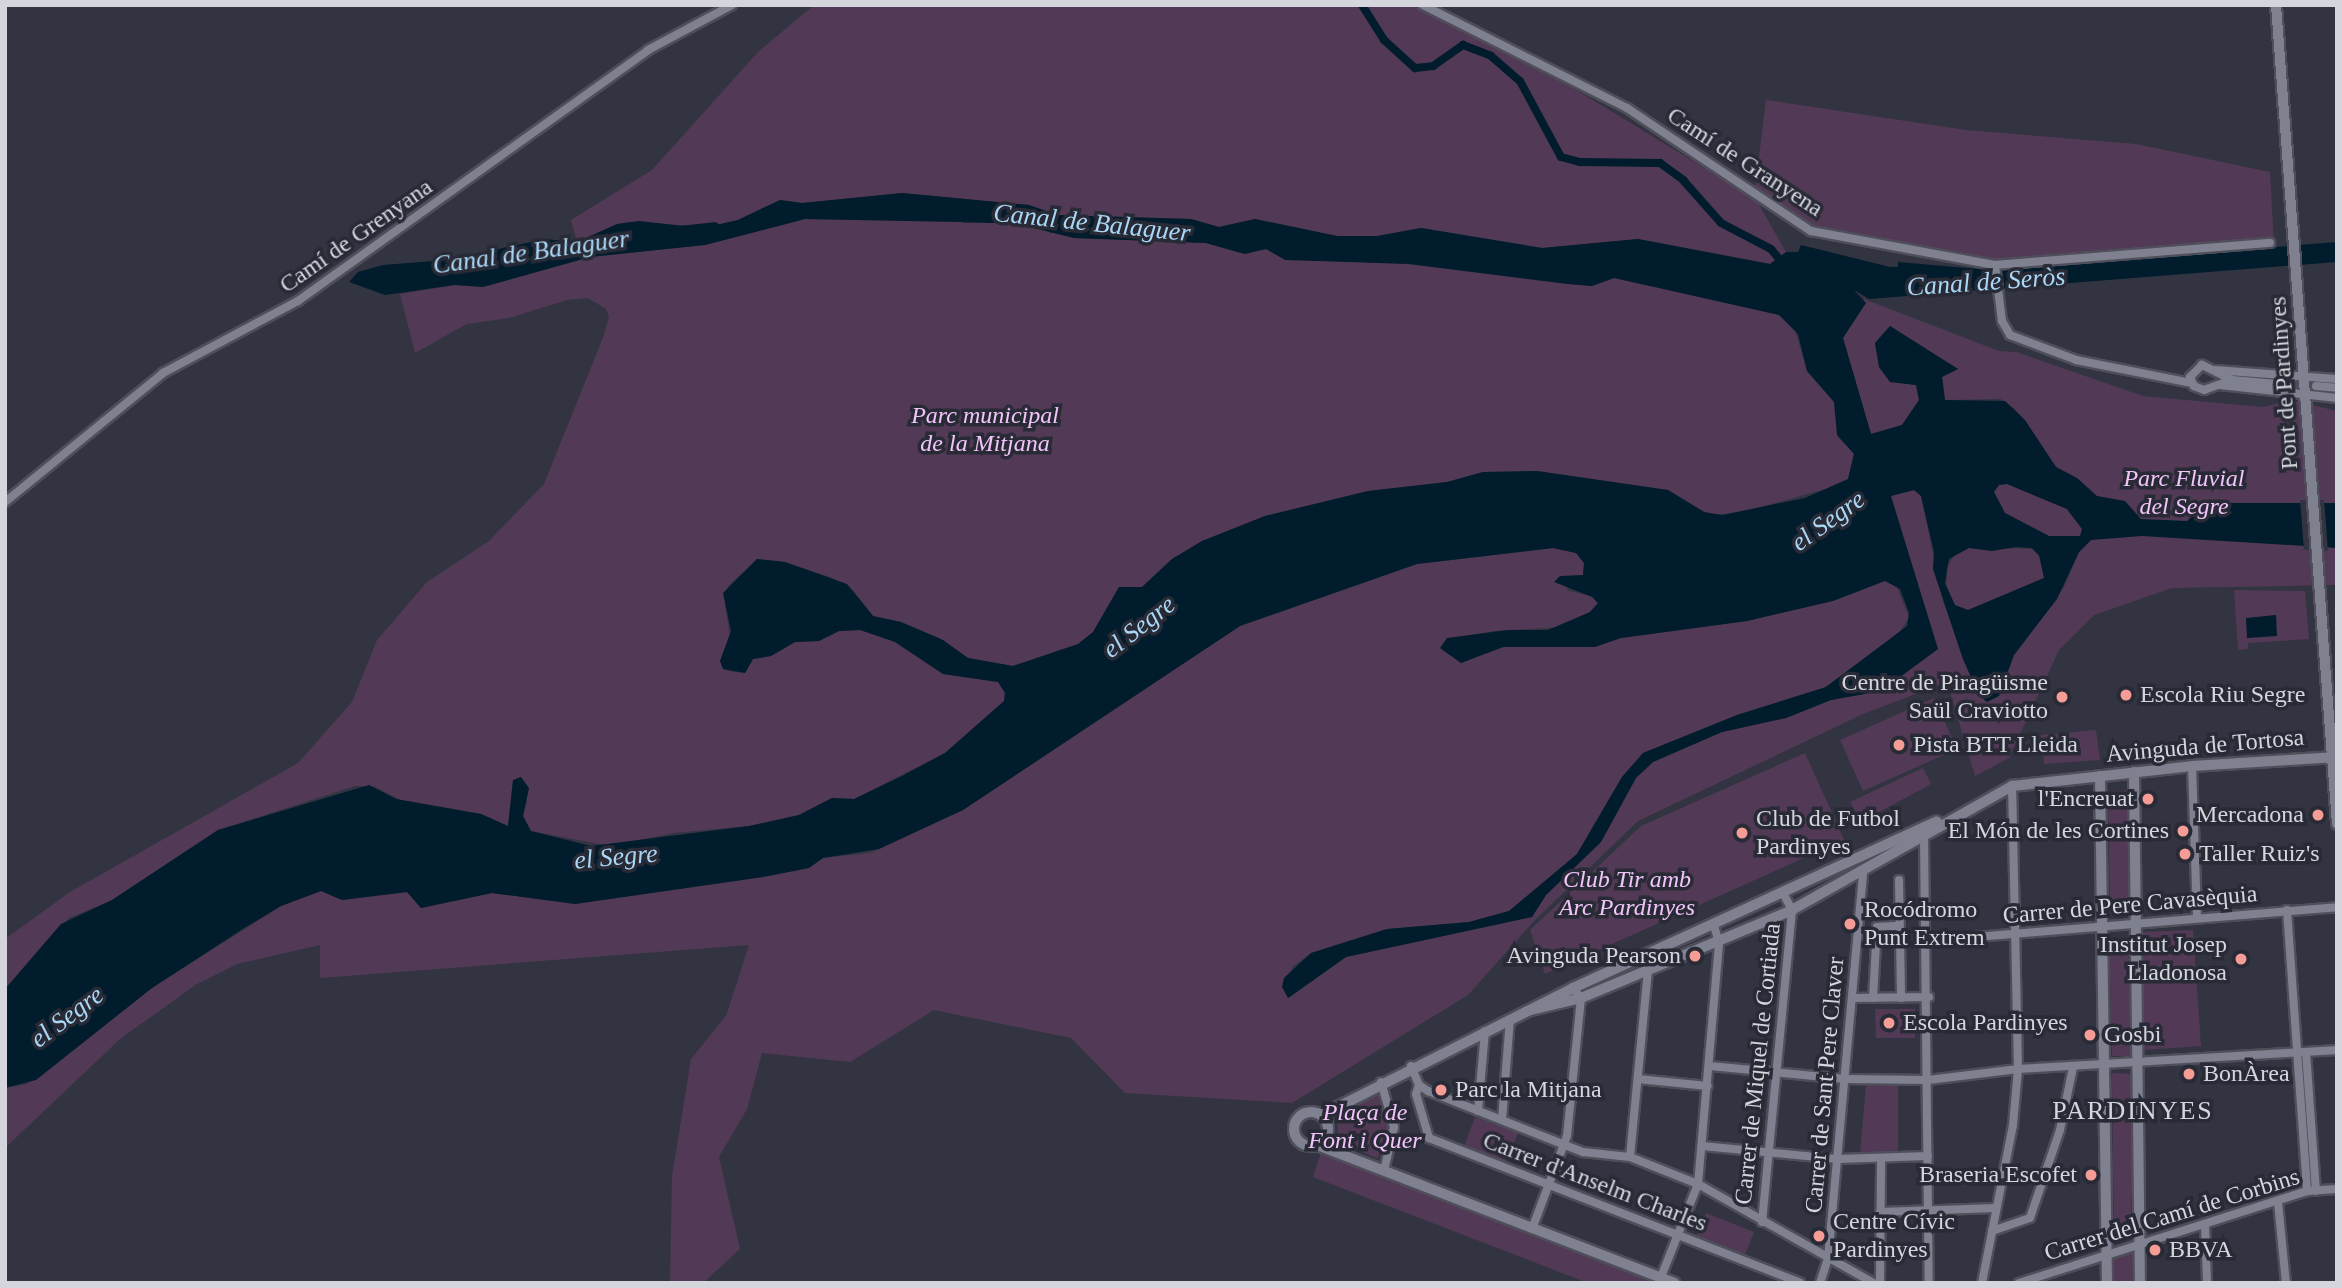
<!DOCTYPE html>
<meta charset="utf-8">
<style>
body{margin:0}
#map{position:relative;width:2342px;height:1288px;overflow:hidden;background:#323441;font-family:"Times New Roman",serif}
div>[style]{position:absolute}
.green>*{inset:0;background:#523a56}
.water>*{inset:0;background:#011c2c}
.pier>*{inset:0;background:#323441}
.canal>*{height:8px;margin:-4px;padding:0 4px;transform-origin:4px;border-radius:4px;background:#011c2c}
.minor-tunnel>*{height:8px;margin-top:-4px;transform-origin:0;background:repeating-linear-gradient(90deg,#4a4c58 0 8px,transparent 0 12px)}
.roads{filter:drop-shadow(2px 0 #4e4f5a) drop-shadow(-2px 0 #4e4f5a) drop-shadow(0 2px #4e4f5a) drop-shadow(0 -2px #4e4f5a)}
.minor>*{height:8px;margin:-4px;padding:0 4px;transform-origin:4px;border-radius:4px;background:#7f8190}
.tertiary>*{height:10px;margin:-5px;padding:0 5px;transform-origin:5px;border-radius:5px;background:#7f8190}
.tertiary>.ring{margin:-5px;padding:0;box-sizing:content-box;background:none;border:10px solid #7f8190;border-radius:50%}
.secondary>*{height:10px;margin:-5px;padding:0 5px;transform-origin:5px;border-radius:5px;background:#7f8190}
.dots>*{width:19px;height:19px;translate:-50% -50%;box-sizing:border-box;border:4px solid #282a36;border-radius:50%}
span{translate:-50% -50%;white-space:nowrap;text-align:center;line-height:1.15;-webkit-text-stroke:7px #282a36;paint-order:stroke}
.street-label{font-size:24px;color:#d4d5dd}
.park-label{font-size:24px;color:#f2c5fa;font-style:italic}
.poi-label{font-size:24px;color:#d4d5dd}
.right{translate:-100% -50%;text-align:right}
.left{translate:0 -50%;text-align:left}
.water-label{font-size:26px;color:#aad7f6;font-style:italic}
.neighbourhood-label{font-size:26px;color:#d4d5dd;letter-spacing:2px}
.frame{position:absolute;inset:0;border:7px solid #d4d5dd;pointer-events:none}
</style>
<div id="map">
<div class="green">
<i style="clip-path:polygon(814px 5px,1411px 5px,1573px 88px,1754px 198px,1766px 100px,1966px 130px,2136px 144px,2270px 172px,2274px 246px,1996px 260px,1821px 231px,1792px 221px,1756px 199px,1786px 252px,1770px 264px,1638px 239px,1542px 248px,1421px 228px,1377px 236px,1337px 236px,1255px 219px,1219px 227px,1191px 219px,1058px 215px,1029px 205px,902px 193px,802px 203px,780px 200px,738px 220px,703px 228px,626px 222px,577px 242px,571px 220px,652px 170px,758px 52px)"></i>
<i style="clip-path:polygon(805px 219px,1014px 223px,1074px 238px,1206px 243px,1240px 253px,1266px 249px,1290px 259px,1409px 264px,1568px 284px,1592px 286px,1614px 278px,1721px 299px,1779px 315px,1795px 330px,1807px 371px,1834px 402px,1839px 438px,1854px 453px,1848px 480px,1840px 485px,1736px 514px,1708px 514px,1668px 490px,1537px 471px,1483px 472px,1447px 482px,1368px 491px,1265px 516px,1202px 541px,1172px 559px,1142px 587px,1119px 587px,1093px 632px,1078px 644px,1013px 666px,968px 658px,939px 638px,901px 622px,873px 616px,853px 590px,830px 577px,785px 562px,757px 559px,728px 586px,725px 605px,730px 636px,720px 661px,728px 671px,745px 673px,753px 659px,771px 656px,795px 642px,819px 641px,839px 631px,861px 630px,895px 642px,943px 674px,998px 682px,1005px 693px,1004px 701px,945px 753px,854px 799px,832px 798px,799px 815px,749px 826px,674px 833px,610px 846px,531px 831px,523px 816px,527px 801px,513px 781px,508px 826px,481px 814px,401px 800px,373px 786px,355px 786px,218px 830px,112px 900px,69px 918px,5px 989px,5px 939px,70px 892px,298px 763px,352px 702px,377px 640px,427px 582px,489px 541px,544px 484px,604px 335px,609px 317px,606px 309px,588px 298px,567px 300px,509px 318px,467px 324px,415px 353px,400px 294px,455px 285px,483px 287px,590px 257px,705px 245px)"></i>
<i style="clip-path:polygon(1864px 299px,1999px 351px,2016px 352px,2143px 396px,2262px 407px,2292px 400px,2337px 411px,2337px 585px,2172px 588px,2094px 615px,2059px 650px,2009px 758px,1975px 776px,1947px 682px,1863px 714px,1638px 821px,1535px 920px,1468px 995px,1292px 1103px,1125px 1093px,1071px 1038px,934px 1010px,850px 1062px,762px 1053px,747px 1109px,719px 1157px,740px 1249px,703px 1283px,670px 1283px,672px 1176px,691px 1059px,726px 1016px,749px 945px,320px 978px,320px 945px,237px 964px,197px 984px,120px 1039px,5px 1148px,5px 1088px,27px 1084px,152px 988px,281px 906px,321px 891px,342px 900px,407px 892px,421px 908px,492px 893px,575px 904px,763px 877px,809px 868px,823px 858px,870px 853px,963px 810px,1240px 626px,1417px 564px,1553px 548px,1576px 553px,1584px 563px,1583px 575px,1560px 577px,1569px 591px,1592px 596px,1598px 603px,1590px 612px,1562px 627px,1494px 631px,1467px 636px,1440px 648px,1461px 663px,1504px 647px,1590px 647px,1621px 638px,1747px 621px,1838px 599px,1871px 583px,1885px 581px,1896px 585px,1909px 617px,1898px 635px,1822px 689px,1737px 715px,1643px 753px,1622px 777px,1577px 854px,1509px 911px,1469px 922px,1387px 929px,1311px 953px,1292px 967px,1289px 998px,1346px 957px,1532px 917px,1546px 895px,1601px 842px,1636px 778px,1653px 762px,1722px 732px,1786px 718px,1831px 700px,1881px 691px,1938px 649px,1890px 496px,1914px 490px,1921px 496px,1942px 598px,1963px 659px,1979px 695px,1987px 702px,1999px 691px,2014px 655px,2064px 587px,2079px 552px,2091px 540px,2081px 481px,2056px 467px,2015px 409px,2001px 399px,1945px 400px,1942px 377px,1958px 369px,1890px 326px,1875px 343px,1879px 367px,1890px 382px,1916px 385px,1919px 400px,1902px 425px,1871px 434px,1843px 338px)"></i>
<i style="clip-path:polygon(2007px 484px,2067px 509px,2082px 529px,2080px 536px,2049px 536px,2005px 513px,1994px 492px,1999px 485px)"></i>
<i style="clip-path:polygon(1969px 547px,2032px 549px,2043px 561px,2044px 578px,1968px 610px,1955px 605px,1946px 591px,1947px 567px,1955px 554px)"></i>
<i style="clip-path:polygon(2234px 590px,2305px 591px,2309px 639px,2248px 643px,2248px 649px,2238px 650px)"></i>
<i style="clip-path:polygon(1934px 698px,1957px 749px,1863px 791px,1840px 740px)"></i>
<i style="clip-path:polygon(2096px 730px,2100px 760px,2044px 764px,2041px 735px)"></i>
<i style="clip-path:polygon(1805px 753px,1844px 840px,1545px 974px,1530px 930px,1641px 826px)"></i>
<i style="clip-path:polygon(1923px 768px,1931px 784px,1861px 822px,1850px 802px)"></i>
<i style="clip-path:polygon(2127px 791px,2130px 913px,2110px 914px,2108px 792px)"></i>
<i style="clip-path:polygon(2193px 930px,2201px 1046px,2144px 1050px,2140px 932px)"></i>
<i style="clip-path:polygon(2109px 941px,2128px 941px,2132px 1056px,2112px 1056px)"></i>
<i style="clip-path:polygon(1875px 1009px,1915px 1009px,1915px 1038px,1876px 1038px)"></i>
<i style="clip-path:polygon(2112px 1073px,2133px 1074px,2131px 1239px,2114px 1243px)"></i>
<i style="clip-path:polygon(1866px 1086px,1898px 1086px,1898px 1152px,1860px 1153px)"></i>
<i style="clip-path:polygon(1375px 1093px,1384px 1098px,1390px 1122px,1387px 1152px,1380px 1150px,1378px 1159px,1337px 1140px,1338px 1111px)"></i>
<i style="clip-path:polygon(1475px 1117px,1518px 1133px,1505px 1164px,1463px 1149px)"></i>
<i style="clip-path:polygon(1321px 1152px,1657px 1283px,1588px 1283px,1391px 1207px,1313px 1177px)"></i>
<i style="clip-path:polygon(1706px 1213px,1754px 1232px,1744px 1257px,1696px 1237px)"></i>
<i style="clip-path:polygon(2132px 1253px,2133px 1283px,2113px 1283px,2112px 1260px)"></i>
</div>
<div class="water">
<i style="clip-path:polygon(evenodd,902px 193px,1029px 205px,1058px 215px,1191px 219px,1219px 227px,1255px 219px,1337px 236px,1377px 236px,1421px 228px,1542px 248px,1638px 239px,1770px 264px,1786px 252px,1798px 252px,1801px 245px,1890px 267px,1898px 267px,1898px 262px,1989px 270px,2337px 242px,2337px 262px,1869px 299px,1854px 290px,1866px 303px,1843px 338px,1871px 434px,1902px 425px,1919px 400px,1916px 385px,1890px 382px,1879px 367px,1875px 343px,1890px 326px,1958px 369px,1942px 377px,1945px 400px,2005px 401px,2025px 420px,2056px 467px,2077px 478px,2097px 496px,2125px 501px,2141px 519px,2187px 521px,2203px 506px,2221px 508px,2229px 503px,2337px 503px,2337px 548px,2142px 536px,2091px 540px,2079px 552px,2057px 599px,2014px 655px,1999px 696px,1987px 702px,1979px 695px,1963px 659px,1933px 569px,1934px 552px,1921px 496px,1914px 490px,1891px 496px,1938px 649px,1881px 691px,1831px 700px,1786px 718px,1722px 732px,1653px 762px,1636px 778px,1601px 842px,1546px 895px,1532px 917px,1346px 957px,1288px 998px,1282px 987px,1284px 978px,1311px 953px,1387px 929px,1469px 922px,1509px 911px,1577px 854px,1622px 777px,1643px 753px,1737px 715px,1826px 687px,1907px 626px,1909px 613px,1900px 589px,1885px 581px,1833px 601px,1747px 621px,1621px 638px,1595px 647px,1503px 647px,1461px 663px,1440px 648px,1447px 638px,1508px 630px,1548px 630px,1590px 612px,1598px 603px,1592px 597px,1554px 582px,1560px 576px,1583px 575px,1584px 563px,1576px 553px,1553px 548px,1417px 564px,1240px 626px,963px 810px,879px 849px,823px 858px,809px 868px,763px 877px,575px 904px,492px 893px,421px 908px,407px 892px,342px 900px,321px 891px,281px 906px,241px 930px,152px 988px,36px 1080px,5px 1088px,5px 989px,61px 924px,112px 900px,218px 830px,369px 785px,396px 799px,481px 814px,508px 826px,513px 780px,521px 777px,529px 788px,523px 816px,531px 831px,591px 846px,749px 826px,799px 815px,832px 798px,854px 799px,902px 776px,945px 753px,1004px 701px,1005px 693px,998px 682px,943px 674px,895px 642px,860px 630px,839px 631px,819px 641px,795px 642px,771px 656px,753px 659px,745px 673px,723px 669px,720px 661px,731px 631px,723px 593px,757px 559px,785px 562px,847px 584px,873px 616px,901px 622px,943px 640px,968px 658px,1013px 666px,1078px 644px,1093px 632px,1119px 587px,1142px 587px,1172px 559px,1202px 541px,1265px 516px,1368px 491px,1447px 482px,1483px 472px,1537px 471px,1668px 490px,1704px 512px,1722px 515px,1805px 498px,1848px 479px,1854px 454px,1837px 435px,1834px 402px,1807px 371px,1798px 334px,1779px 315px,1614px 278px,1592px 286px,1568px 284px,1409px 264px,1285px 260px,1266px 249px,1245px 254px,1206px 243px,1074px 238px,1014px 223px,805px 219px,705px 245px,590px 257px,483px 287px,455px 285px,385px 295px,349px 282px,358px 272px,383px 265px,447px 260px,545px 239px,577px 242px,617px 224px,639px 221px,703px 228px,738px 220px,780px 200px,802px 203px,902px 193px,2007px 484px,2067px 509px,2082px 529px,2080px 536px,2049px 536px,2005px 513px,1994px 492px,1999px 485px,2007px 484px,902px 193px,2016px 547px,2032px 548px,2039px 555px,2044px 578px,1968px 610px,1955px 605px,1945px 583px,1949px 559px,1969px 548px,1992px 551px,2016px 547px)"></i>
<i style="clip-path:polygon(2276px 615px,2277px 636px,2247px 638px,2246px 618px)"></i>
</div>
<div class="pier">
<i style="clip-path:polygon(2300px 500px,2324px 500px,2328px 551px,2304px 550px)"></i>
</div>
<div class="canal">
<i style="left:1362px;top:5px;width:41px;rotate:57.8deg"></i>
<i style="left:1384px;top:40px;width:42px;rotate:42.1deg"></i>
<i style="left:1415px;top:68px;width:18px;rotate:-6deg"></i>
<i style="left:1433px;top:66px;width:37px;rotate:-35deg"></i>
<i style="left:1463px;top:45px;width:30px;rotate:21deg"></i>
<i style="left:1491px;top:56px;width:38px;rotate:41deg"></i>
<i style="left:1520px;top:81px;width:86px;rotate:61.7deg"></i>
<i style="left:1561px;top:157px;width:20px;rotate:15deg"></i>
<i style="left:1580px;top:162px;width:80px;rotate:0.7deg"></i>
<i style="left:1660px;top:163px;width:29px;rotate:36deg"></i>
<i style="left:1683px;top:180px;width:57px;rotate:48.5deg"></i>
<i style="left:1721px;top:223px;width:56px;rotate:27.5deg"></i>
<i style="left:1771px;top:249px;width:19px;rotate:51deg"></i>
<i style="left:679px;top:230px;width:36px;rotate:-6deg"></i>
</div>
<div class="minor-tunnel">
<i style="left:2289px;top:385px;width:27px;rotate:2deg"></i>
</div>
<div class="roads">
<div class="minor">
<i style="left:1423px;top:5px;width:229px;rotate:26.8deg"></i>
<i style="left:1627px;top:108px;width:221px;rotate:33.8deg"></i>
<i style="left:1811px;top:231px;width:187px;rotate:10.5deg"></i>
<i style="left:1995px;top:265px;width:56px;rotate:82.9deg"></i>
<i style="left:2002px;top:321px;width:16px;rotate:60deg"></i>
<i style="left:2010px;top:335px;width:71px;rotate:20.7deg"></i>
<i style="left:2076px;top:360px;width:117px;rotate:11.3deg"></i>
<i style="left:1995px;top:265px;width:276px;rotate:-4.6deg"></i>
<i style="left:2215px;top:370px;width:122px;rotate:4.2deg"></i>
<i style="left:2232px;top:380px;width:34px;rotate:-153deg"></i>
<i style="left:2202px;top:365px;width:17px;rotate:135deg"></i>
<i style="left:2190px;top:377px;width:10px;rotate:66deg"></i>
<i style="left:2194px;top:386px;width:11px;rotate:22deg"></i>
<i style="left:2204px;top:390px;width:30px;rotate:-20deg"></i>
<i style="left:2232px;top:380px;width:57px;rotate:5deg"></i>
<i style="left:2220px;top:385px;width:118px;rotate:6.3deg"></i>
<i style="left:2316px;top:386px;width:21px;rotate:5deg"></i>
<i style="left:5px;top:502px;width:204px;rotate:-39.2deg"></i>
<i style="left:163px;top:373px;width:153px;rotate:-28.1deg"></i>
<i style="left:298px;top:301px;width:431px;rotate:-35.6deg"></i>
<i style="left:648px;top:50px;width:95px;rotate:-28.2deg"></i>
<i style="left:2192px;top:766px;width:152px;rotate:88.1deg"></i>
<i style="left:1924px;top:835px;width:448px;rotate:89.4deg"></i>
<i style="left:1899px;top:880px;width:118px;rotate:89deg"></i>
<i style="left:2287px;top:910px;width:282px;rotate:85.9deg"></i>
<i style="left:1927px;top:941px;width:411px;rotate:-4.7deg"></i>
<i style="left:1852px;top:998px;width:77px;rotate:-0.7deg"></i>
<i style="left:1873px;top:998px;width:71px;rotate:-86.8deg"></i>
<i style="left:1877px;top:927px;width:22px;rotate:-3deg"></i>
<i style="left:2306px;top:1052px;width:139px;rotate:85.9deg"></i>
<i style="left:1411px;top:1066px;width:21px;rotate:67deg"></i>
<i style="left:1419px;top:1085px;width:11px;rotate:34deg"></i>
<i style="left:1428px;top:1091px;width:167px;rotate:21.5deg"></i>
<i style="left:1583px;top:1152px;width:47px;rotate:6.1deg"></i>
<i style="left:1630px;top:1157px;width:73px;rotate:21.7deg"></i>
<i style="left:1698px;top:1184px;width:202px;rotate:29.4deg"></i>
<i style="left:1710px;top:1066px;width:136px;rotate:5.5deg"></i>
<i style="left:1845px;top:1079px;width:83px;rotate:0.7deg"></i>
<i style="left:1928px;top:1080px;width:91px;rotate:-7deg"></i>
<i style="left:2018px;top:1069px;width:320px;rotate:-3.4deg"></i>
<i style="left:1638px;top:1079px;width:70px;rotate:5.7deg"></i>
<i style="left:1381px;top:1082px;width:47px;rotate:73.9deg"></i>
<i style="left:1394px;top:1127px;width:45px;rotate:102.8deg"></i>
<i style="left:1419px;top:1085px;width:9px;rotate:108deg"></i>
<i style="left:1416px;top:1094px;width:46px;rotate:73.5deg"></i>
<i style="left:1429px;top:1138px;width:398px;rotate:21.3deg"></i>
<i style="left:1478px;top:1111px;width:80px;rotate:-85deg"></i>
<i style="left:1502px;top:1120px;width:101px;rotate:-85.5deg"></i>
<i style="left:1702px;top:1146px;width:137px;rotate:5.5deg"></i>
<i style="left:1838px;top:1159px;width:90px;rotate:-1.9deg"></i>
<i style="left:1630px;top:1157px;width:187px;rotate:-84.5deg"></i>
<i style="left:2278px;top:1202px;width:81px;rotate:84.4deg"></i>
<i style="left:1880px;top:1212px;width:115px;rotate:-2deg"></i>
<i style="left:1762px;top:1222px;width:313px;rotate:-84.5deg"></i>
<i style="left:1792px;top:910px;width:19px;rotate:-118deg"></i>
<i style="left:2205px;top:1225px;width:58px;rotate:88deg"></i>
<i style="left:1532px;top:1229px;width:99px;rotate:-69.4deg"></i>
<i style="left:1567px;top:1136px;width:139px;rotate:-84.2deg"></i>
<i style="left:1581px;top:998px;width:13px;rotate:-129deg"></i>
<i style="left:1992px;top:1231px;width:40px;rotate:-18.9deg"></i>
<i style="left:2030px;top:1218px;width:93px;rotate:-71.2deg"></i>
<i style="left:2060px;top:1130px;width:64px;rotate:-78.3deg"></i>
<i style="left:1661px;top:1277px;width:100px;rotate:-68.3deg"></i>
<i style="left:1698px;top:1184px;width:242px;rotate:-85deg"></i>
<i style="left:1719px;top:943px;width:19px;rotate:-106deg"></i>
<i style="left:1820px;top:1283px;width:25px;rotate:-72deg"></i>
<i style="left:1828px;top:1259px;width:389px;rotate:-84.8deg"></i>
<i style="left:1880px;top:1283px;width:124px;rotate:-89.5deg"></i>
<i style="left:1982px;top:1283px;width:161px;rotate:-78.9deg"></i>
<i style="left:2013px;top:1125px;width:56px;rotate:-84.9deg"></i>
<i style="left:2018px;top:1069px;width:283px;rotate:-91.2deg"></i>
<i style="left:2019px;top:1283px;width:302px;rotate:-17.7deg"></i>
<i style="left:2307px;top:1191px;width:30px;rotate:-4deg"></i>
</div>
<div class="tertiary">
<i style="left:2134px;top:772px;width:511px;rotate:89.33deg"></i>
<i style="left:2100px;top:776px;width:507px;rotate:89.21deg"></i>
<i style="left:1527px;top:1011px;width:56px;rotate:-13.5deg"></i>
<i style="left:1581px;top:998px;width:229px;rotate:-22.6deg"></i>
<i style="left:1792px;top:910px;width:253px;rotate:-29.4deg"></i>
<i style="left:2012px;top:786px;width:181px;rotate:-6.3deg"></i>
<i style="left:2192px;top:766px;width:145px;rotate:-3.6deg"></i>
<i class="ring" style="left:1294px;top:1112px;width:24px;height:24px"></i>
<i style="left:1322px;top:1115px;width:281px;rotate:-26.8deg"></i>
<i style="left:1573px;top:988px;width:400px;rotate:-24.6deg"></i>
<i style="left:1317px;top:1145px;width:383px;rotate:21.1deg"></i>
</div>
<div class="secondary">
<i style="left:2276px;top:5px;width:821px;rotate:85.74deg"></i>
</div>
</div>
<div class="dots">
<i style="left:2126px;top:695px;background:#f59c96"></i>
<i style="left:2062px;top:697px;background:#f59c96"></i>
<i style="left:1899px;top:745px;background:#f59c96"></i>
<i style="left:2148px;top:799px;background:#f59c96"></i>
<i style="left:2318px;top:815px;background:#f59c96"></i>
<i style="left:2183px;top:831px;background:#f59c96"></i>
<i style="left:1742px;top:833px;background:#f59c96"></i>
<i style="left:2185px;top:854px;background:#f59c96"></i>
<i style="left:1850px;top:924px;background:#f59c96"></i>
<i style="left:1695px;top:956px;background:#f59c96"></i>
<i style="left:2241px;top:959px;background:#f59c96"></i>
<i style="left:1889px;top:1023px;background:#f59c96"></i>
<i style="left:2090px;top:1035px;background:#f59c96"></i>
<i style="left:2189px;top:1074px;background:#f59c96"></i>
<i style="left:1441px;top:1090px;background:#f59c96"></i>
<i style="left:2091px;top:1175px;background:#f59c96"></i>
<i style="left:1819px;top:1236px;background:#f59c96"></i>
<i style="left:2155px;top:1250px;background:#f59c96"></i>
</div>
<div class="street-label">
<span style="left:1745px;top:162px;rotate:33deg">Camí de Granyena</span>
<span style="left:356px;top:236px;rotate:-35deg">Camí de Grenyana</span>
<span style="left:2284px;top:383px;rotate:-94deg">Pont de Pardinyes</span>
<span style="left:2205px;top:746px;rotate:-5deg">Avinguda de Tortosa</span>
<span style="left:2130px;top:905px;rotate:-5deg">Carrer de Pere Cavasèquia</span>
<span style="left:1758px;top:1064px;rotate:-84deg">Carrer de Miquel de Cortiada</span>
<span style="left:1825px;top:1085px;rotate:-85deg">Carrer de Sant Pere Claver</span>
<span style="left:1595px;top:1182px;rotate:21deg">Carrer d'Anselm Charles</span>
<span style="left:2172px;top:1215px;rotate:-17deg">Carrer del Camí de Corbins</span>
</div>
<div class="park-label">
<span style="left:985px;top:430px">Parc municipal<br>de la Mitjana</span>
<span style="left:2184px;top:493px">Parc Fluvial<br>del Segre</span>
<span style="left:1627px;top:894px">Club Tir amb<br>Arc Pardinyes</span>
<span style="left:1365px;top:1127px">Plaça de<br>Font i Quer</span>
</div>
<div class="poi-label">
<span class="right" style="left:2048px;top:697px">Centre de Piragüisme<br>Saül Craviotto</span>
<span class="left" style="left:2140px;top:695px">Escola Riu Segre</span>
<span class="left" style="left:1913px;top:745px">Pista BTT Lleida</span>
<span class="right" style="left:2134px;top:799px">l'Encreuat</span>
<span class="right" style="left:2304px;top:815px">Mercadona</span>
<span class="left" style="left:1756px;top:833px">Club de Futbol<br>Pardinyes</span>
<span class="right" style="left:2169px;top:831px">El Món de les Cortines</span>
<span class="left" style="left:2199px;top:854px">Taller Ruiz's</span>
<span class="left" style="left:1864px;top:924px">Rocódromo<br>Punt Extrem</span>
<span class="right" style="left:2227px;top:959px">Institut Josep<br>Lladonosa</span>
<span class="right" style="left:1681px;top:956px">Avinguda Pearson</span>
<span class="left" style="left:1903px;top:1023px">Escola Pardinyes</span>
<span class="left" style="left:2104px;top:1035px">Gosbi</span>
<span class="left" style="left:2203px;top:1074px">BonÀrea</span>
<span class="left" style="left:1455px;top:1090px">Parc la Mitjana</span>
<span class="right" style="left:2077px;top:1175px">Braseria Escofet</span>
<span class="left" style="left:1833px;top:1236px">Centre Cívic<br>Pardinyes</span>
<span class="left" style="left:2169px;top:1250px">BBVA</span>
</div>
<div class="water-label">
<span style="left:1092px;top:223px;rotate:6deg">Canal de Balaguer</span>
<span style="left:531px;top:252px;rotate:-8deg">Canal de Balaguer</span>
<span style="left:1986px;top:282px;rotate:-4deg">Canal de Seròs</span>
<span style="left:1828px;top:521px;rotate:-36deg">el Segre</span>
<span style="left:1139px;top:627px;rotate:-38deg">el Segre</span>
<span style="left:616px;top:857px;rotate:-5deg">el Segre</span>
<span style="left:67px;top:1017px;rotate:-37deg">el Segre</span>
</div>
<div class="neighbourhood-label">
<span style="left:2133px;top:1111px">PARDINYES</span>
</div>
<div class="frame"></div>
</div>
